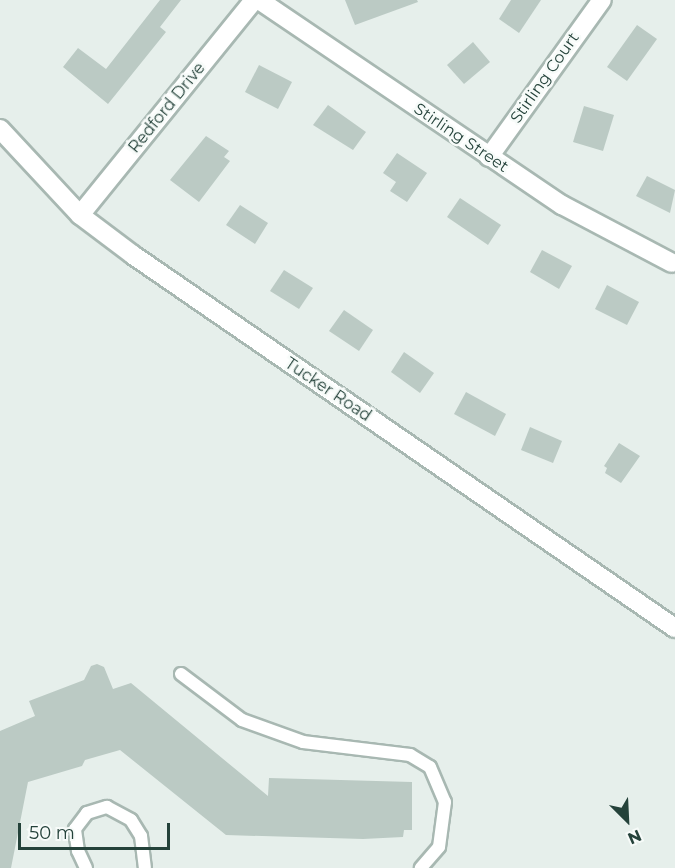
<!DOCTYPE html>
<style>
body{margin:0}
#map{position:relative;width:675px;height:868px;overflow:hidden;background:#e6efeb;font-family:Montserrat,sans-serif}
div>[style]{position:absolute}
.building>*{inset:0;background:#bbcac4}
.roads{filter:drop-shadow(2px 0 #a8b8b2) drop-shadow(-2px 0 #a8b8b2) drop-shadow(0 2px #a8b8b2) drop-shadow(0 -2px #a8b8b2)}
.lane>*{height:12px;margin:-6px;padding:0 6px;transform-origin:6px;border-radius:6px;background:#fff}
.street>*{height:18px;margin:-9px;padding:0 9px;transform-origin:9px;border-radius:9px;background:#fff}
.secondary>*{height:18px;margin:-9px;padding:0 9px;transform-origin:9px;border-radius:9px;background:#fff}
span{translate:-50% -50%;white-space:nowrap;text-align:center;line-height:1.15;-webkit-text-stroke:5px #f7fbf9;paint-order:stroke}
.street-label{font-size:16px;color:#24423a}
.north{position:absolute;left:597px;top:790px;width:60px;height:60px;-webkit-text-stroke:4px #f7fbf9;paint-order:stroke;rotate:156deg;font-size:16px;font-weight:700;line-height:24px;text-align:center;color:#24423a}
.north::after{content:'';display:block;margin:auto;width:21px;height:27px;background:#24423a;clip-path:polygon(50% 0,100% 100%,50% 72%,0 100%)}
.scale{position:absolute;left:18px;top:823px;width:152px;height:27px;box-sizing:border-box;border:3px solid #24423a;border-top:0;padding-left:8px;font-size:18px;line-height:21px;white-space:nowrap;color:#24423a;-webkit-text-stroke:4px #f7fbf9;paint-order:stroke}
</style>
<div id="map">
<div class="building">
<i style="clip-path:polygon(160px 0,181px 0,160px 27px,166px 32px,108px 104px,63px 67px,78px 48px,106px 69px)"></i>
<i style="clip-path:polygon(345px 0,417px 0,418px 2px,355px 25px)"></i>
<i style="clip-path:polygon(511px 0,541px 0,519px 33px,499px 19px)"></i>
<i style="clip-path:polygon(637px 25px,657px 39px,627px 81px,607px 67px)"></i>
<i style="clip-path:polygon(473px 42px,490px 62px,464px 84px,447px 65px)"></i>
<i style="clip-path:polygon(259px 65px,292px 82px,278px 109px,245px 92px)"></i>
<i style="clip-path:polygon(328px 105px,366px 132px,353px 150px,313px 125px)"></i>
<i style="clip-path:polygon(584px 106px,614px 115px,603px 151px,573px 142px)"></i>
<i style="clip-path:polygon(206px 136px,229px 151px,224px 157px,230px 161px,199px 202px,170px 180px)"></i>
<i style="clip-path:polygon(397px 153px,427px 173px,407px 202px,390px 191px,396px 182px,383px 173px)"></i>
<i style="clip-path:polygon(647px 176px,675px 190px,670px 213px,636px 196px)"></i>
<i style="clip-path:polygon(460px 198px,501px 225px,488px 245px,447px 217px)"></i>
<i style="clip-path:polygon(240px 205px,268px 223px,255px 244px,226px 225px)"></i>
<i style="clip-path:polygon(542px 250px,572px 266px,559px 289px,530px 272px)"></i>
<i style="clip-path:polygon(284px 270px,313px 288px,299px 309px,270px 291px)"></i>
<i style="clip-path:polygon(607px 285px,639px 302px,627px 325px,595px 309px)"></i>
<i style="clip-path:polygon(344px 310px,373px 330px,359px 351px,329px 331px)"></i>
<i style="clip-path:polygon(404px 352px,434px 373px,420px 393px,391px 372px)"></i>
<i style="clip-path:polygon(466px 392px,506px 414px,495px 436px,454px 414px)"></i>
<i style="clip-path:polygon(530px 427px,562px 441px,553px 463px,521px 450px)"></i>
<i style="clip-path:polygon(619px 443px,640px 456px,621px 483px,605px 473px,607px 468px,604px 466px)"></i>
<i style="clip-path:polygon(97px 664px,104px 667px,113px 689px,131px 683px,268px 796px,269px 778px,412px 782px,412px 830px,404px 830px,403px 837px,363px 839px,226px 835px,120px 750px,85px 760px,82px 766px,28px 782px,11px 868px,0 868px,0 731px,35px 716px,29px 701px,84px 680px,91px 666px)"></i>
</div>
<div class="roads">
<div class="lane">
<i style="left:181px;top:674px;width:76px;rotate:37deg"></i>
<i style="left:242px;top:720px;width:65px;rotate:19.8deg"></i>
<i style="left:303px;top:742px;width:108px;rotate:6.9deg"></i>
<i style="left:410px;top:755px;width:23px;rotate:31deg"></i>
<i style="left:430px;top:767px;width:38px;rotate:67deg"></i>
<i style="left:445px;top:802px;width:45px;rotate:97.6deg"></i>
<i style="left:439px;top:847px;width:28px;rotate:131deg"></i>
<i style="left:86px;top:868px;width:19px;rotate:-115deg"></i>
<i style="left:78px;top:851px;width:22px;rotate:-98deg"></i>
<i style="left:75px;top:829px;width:20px;rotate:-53deg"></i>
<i style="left:87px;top:813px;width:21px;rotate:-17deg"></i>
<i style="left:107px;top:807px;width:27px;rotate:28deg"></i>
<i style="left:131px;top:820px;width:19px;rotate:58deg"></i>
<i style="left:141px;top:836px;width:32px;rotate:83deg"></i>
</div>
<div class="street">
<i style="left:259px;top:0;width:366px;rotate:34.1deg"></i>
<i style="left:562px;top:205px;width:124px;rotate:27.8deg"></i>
<i style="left:489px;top:157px;width:193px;rotate:-54.3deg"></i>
<i style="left:80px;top:215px;width:277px;rotate:-51deg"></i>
</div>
<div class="secondary">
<i style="left:0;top:129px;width:117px;rotate:47.1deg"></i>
<i style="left:80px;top:215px;width:66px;rotate:37deg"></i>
<i style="left:133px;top:255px;width:658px;rotate:34.54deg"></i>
</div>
</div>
<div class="street-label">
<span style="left:545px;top:78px;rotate:-55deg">Stirling Court</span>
<span style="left:167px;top:108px;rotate:-51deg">Redford Drive</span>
<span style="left:461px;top:138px;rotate:34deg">Stirling Street</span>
<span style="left:328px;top:390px;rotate:34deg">Tucker Road</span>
</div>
<div class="north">N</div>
<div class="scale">50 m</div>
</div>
